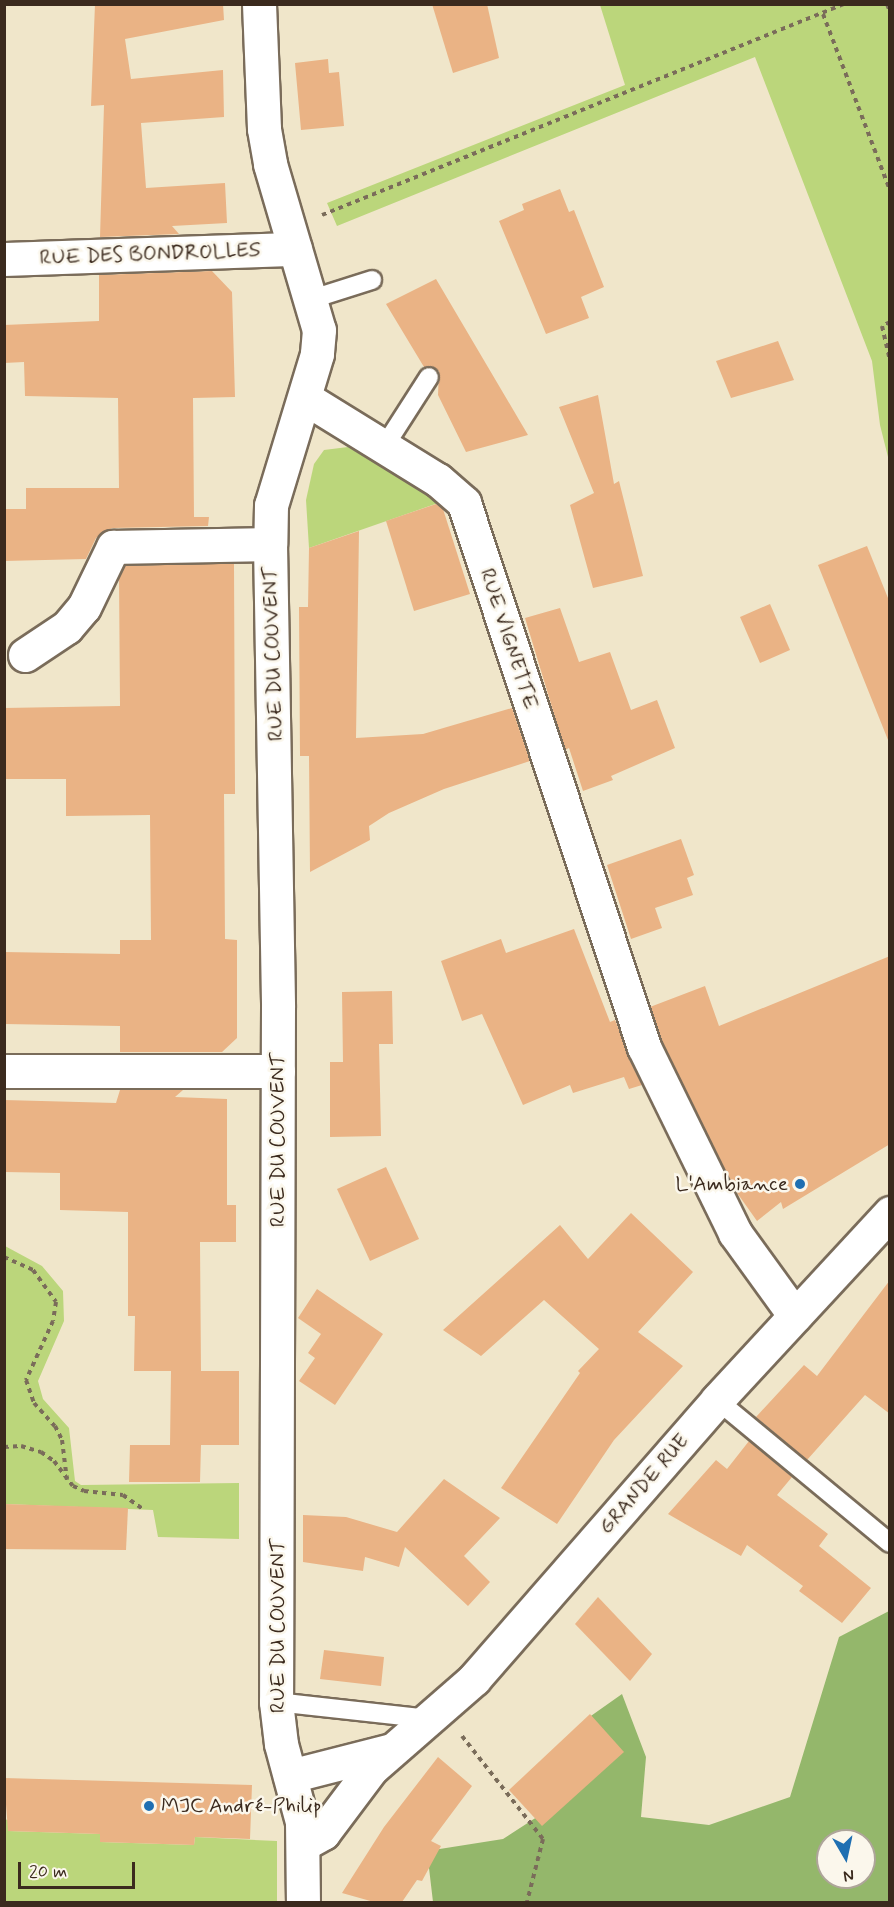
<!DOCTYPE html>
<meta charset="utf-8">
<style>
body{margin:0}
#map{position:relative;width:894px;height:1907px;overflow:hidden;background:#f0e6ca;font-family:Mynerve,sans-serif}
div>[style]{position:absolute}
.green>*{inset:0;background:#bbd67b}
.forest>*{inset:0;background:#94b76b}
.building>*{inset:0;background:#eab385}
.path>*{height:4px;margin-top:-2px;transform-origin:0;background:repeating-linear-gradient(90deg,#7a6c5a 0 4.5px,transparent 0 9px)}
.roads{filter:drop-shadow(2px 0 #7a6c5a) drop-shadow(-2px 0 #7a6c5a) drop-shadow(0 2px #7a6c5a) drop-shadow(0 -2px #7a6c5a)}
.service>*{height:18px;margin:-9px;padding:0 9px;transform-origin:9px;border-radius:9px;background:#fff}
.minor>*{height:33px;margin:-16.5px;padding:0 16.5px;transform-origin:16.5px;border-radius:16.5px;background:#fff}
.dots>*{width:16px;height:16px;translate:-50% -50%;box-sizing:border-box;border:3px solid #fbf7ec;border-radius:50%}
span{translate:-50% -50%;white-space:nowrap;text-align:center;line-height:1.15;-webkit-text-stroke:5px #fbf7ec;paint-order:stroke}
.street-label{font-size:21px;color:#3b2a1e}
.poi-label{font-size:21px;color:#3b2a1e}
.right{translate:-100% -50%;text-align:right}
.left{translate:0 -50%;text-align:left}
.frame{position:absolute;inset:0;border:6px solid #3b2a1e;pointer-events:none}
.north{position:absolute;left:816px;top:1829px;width:60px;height:60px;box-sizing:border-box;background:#fbf7ec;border:2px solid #aea59a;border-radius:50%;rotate:171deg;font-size:16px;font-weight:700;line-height:24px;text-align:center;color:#3b2a1e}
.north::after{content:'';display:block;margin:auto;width:21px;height:27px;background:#1f6fb2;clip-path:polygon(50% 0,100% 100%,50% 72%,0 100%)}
.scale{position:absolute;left:18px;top:1862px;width:117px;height:27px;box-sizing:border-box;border:3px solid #3b2a1e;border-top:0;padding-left:8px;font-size:18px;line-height:21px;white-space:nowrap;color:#3b2a1e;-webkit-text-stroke:4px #fbf7ec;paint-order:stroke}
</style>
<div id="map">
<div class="green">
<i style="clip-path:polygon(600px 5px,889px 5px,889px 461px,880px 425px,872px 361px,755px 57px,337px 226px,327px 203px,625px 85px)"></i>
<i style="clip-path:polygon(348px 447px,441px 502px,309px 548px,306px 500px,314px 464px,324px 450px)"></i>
<i style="clip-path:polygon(5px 1246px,42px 1266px,63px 1291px,64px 1321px,38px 1381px,43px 1399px,69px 1428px,75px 1481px,81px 1485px,239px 1483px,239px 1539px,158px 1537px,153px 1510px,5px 1504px)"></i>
<i style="clip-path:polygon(4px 1819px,8px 1820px,8px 1831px,100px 1834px,100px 1842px,194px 1845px,195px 1837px,277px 1841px,277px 1902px,5px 1902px)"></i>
</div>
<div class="forest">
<i style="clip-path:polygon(evenodd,889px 1611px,889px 1902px,433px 1902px,427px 1851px,503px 1839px,557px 1804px,588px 1718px,622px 1694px,646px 1757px,641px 1817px,709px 1825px,790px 1797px,839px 1637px,889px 1611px,828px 1841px,864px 1841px,864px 1877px,828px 1877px,828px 1841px)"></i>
</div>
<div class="building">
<i style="clip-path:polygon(95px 4px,223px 4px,224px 20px,125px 39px,131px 79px,223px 70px,224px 117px,141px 123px,146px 188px,225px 183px,227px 223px,172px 226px,179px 234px,100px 237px,104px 105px,91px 106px)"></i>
<i style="clip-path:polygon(432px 4px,487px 4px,499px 58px,453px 73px)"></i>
<i style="clip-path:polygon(328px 59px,329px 73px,339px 72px,344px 126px,301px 130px,295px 63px)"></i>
<i style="clip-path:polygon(560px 189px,569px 212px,574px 210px,604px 287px,581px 297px,589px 318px,546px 334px,499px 221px,524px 210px,522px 204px)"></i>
<i style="clip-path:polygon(212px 271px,232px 292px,235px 397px,193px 398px,194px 517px,209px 517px,208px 526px,112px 528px,96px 538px,86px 559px,4px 561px,4px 509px,26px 509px,26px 488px,119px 488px,118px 398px,25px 396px,24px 362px,4px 363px,4px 325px,99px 321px,99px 275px)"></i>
<i style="clip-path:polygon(436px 279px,528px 435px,466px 452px,438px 395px,439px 371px,424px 367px,386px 304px)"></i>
<i style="clip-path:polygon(778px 341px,794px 380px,731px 398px,716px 361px)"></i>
<i style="clip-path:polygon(598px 395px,614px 484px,619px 481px,643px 576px,593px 588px,570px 505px,594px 493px,559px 407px)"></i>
<i style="clip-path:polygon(436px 504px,443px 509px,470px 594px,414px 611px,386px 521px)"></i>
<i style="clip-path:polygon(359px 531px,356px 738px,423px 734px,512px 708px,530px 761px,444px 789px,389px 813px,369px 826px,370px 840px,310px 872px,309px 756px,300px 756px,299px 607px,308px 607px,309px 548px)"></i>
<i style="clip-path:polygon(867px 546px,890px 603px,888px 740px,818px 565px)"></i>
<i style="clip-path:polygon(234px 563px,235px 794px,224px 794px,225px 939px,237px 940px,237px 1038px,222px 1052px,120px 1052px,120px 1026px,4px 1024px,4px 952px,120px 954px,120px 940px,151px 940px,150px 815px,66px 816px,66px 779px,4px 779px,4px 708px,120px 706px,119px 577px,125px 566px)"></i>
<i style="clip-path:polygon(770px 604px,790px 650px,760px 663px,740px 617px)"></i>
<i style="clip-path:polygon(560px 608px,579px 662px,610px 652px,631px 710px,657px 700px,675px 748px,611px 776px,613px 780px,583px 791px,569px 748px,565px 750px,525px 618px)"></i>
<i style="clip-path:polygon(681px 839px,694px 875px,687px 878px,693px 895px,655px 908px,662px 928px,631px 939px,607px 865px)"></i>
<i style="clip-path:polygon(574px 929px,610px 1022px,615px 1020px,642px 1085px,629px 1089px,624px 1077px,573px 1093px,570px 1085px,523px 1105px,482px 1014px,462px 1021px,441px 961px,501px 939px,506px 953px)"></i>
<i style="clip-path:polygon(890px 956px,890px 1144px,783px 1209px,781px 1202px,757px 1221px,735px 1190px,661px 1040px,650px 1007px,705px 986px,719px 1026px)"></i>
<i style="clip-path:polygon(392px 991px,393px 1044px,379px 1044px,381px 1136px,330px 1137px,330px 1062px,343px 1062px,342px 992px)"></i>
<i style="clip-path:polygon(120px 1090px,183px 1090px,175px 1097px,227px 1099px,227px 1205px,236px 1205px,236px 1242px,200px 1242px,201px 1371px,239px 1371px,239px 1445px,201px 1445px,200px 1482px,129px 1482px,130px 1445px,170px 1445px,171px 1371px,134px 1371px,135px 1316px,128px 1316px,128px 1212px,60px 1210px,60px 1173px,4px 1172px,4px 1100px,116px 1103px)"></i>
<i style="clip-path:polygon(386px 1167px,419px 1239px,370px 1261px,337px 1189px)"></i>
<i style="clip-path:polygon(631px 1213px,693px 1272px,638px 1332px,683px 1366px,614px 1440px,557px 1524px,501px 1488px,580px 1373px,578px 1371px,599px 1349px,544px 1300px,481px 1356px,443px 1330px,560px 1225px,588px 1259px)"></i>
<i style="clip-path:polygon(890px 1280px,890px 1414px,865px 1395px,807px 1460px,756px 1417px,804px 1365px,817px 1376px)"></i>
<i style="clip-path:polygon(317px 1289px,383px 1334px,335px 1405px,299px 1381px,315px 1358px,308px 1353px,321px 1334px,298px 1318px)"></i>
<i style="clip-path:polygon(749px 1441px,792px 1477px,777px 1495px,828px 1534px,819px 1546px,871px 1588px,842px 1623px,799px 1591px,803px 1586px,747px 1545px,741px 1556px,668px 1514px,716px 1460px,727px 1469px)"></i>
<i style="clip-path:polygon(444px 1479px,500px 1518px,464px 1556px,490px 1582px,468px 1606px,405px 1547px,399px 1567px,365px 1557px,363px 1571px,303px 1562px,303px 1515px,346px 1517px,397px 1532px)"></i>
<i style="clip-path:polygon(4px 1504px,128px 1508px,126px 1550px,4px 1549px)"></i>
<i style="clip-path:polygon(598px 1597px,652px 1654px,630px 1681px,575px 1624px)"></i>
<i style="clip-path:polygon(324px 1650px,384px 1657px,381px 1686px,320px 1679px)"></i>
<i style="clip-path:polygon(590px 1714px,624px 1752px,542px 1826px,509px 1790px)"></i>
<i style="clip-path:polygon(438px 1757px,472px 1786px,431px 1841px,441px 1846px,422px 1881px,417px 1880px,402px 1902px,374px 1902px,342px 1893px,384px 1827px)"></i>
<i style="clip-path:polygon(4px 1778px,252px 1785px,250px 1839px,195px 1837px,194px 1845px,100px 1842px,100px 1834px,8px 1831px)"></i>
</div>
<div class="path">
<i style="left:887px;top:4px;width:9px;rotate:69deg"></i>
<i style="left:823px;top:14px;width:188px;rotate:69.2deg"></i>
<i style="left:322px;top:215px;width:563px;rotate:-22.01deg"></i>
<i style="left:890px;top:322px;width:9px;rotate:153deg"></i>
<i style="left:882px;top:326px;width:35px;rotate:77deg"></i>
<i style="left:4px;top:1257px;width:32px;rotate:24deg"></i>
<i style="left:33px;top:1270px;width:39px;rotate:54deg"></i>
<i style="left:56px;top:1302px;width:19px;rotate:99deg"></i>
<i style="left:53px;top:1321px;width:65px;rotate:114.6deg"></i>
<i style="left:26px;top:1380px;width:24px;rotate:71deg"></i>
<i style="left:34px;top:1403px;width:31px;rotate:48deg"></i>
<i style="left:55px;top:1426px;width:16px;rotate:63deg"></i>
<i style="left:62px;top:1440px;width:40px;rotate:82.9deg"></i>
<i style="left:4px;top:1447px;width:17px;rotate:-3deg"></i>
<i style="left:21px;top:1446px;width:21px;rotate:17deg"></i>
<i style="left:41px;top:1452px;width:16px;rotate:35deg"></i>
<i style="left:54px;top:1461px;width:31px;rotate:53deg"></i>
<i style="left:73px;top:1486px;width:12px;rotate:24deg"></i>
<i style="left:84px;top:1491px;width:39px;rotate:6deg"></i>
<i style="left:123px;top:1495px;width:24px;rotate:35deg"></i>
<i style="left:462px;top:1736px;width:131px;rotate:51.8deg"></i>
<i style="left:543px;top:1839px;width:65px;rotate:104.3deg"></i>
</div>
<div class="roads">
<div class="service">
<i style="left:312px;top:299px;width:63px;rotate:-17.6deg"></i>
<i style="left:384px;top:447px;width:83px;rotate:-57.3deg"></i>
<i style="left:717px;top:1400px;width:224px;rotate:39.6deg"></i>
<i style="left:276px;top:1702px;width:154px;rotate:6.3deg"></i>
</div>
<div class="minor">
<i style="left:259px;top:4px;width:125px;rotate:87.7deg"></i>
<i style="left:264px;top:129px;width:36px;rotate:80deg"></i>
<i style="left:270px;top:164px;width:173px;rotate:73.6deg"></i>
<i style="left:319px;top:330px;width:24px;rotate:95deg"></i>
<i style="left:317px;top:354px;width:158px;rotate:106.9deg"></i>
<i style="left:271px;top:505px;width:39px;rotate:91deg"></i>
<i style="left:270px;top:544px;width:463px;rotate:89deg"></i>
<i style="left:278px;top:1007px;width:695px;rotate:90.16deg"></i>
<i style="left:276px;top:1702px;width:42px;rotate:83.2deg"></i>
<i style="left:281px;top:1744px;width:81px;rotate:74.9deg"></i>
<i style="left:302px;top:1822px;width:80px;rotate:89.3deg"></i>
<i style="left:4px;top:259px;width:291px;rotate:-2deg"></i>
<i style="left:305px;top:398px;width:156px;rotate:31.7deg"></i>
<i style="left:438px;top:480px;width:35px;rotate:41deg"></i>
<i style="left:464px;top:503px;width:573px;rotate:71.69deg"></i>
<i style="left:644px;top:1047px;width:207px;rotate:63.9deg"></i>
<i style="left:735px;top:1233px;width:102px;rotate:54.1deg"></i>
<i style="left:25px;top:655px;width:50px;rotate:-33.7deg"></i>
<i style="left:67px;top:627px;width:26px;rotate:-50deg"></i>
<i style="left:84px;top:607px;width:67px;rotate:-64.2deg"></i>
<i style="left:113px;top:547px;width:157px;rotate:-1.1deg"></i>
<i style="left:4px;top:1071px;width:274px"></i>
<i style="left:290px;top:1776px;width:105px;rotate:-14.3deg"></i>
<i style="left:305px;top:1843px;width:21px;rotate:-29deg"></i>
<i style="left:323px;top:1833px;width:80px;rotate:-53.1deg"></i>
<i style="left:371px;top:1769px;width:137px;rotate:-41.1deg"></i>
<i style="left:474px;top:1679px;width:370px;rotate:-48.9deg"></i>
<i style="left:717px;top:1400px;width:255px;rotate:-47.2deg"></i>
</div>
</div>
<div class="dots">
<i style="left:800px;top:1184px;background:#1f6fb2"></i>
<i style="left:149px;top:1806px;background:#1f6fb2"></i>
</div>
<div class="street-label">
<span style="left:150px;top:254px;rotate:-2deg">RUE DES BONDROLLES</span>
<span style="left:509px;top:639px;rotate:72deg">RUE VIGNETTE</span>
<span style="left:273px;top:654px;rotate:-92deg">RUE DU COUVENT</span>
<span style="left:278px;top:1140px;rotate:-90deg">RUE DU COUVENT</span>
<span style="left:644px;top:1484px;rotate:-49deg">GRANDE RUE</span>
<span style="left:278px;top:1626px;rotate:-90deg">RUE DU COUVENT</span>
</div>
<div class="poi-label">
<span class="right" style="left:788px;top:1184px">L'Ambiance</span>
<span class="left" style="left:161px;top:1806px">MJC André-Philip</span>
</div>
<div class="frame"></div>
<div class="north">N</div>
<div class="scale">20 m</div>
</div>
